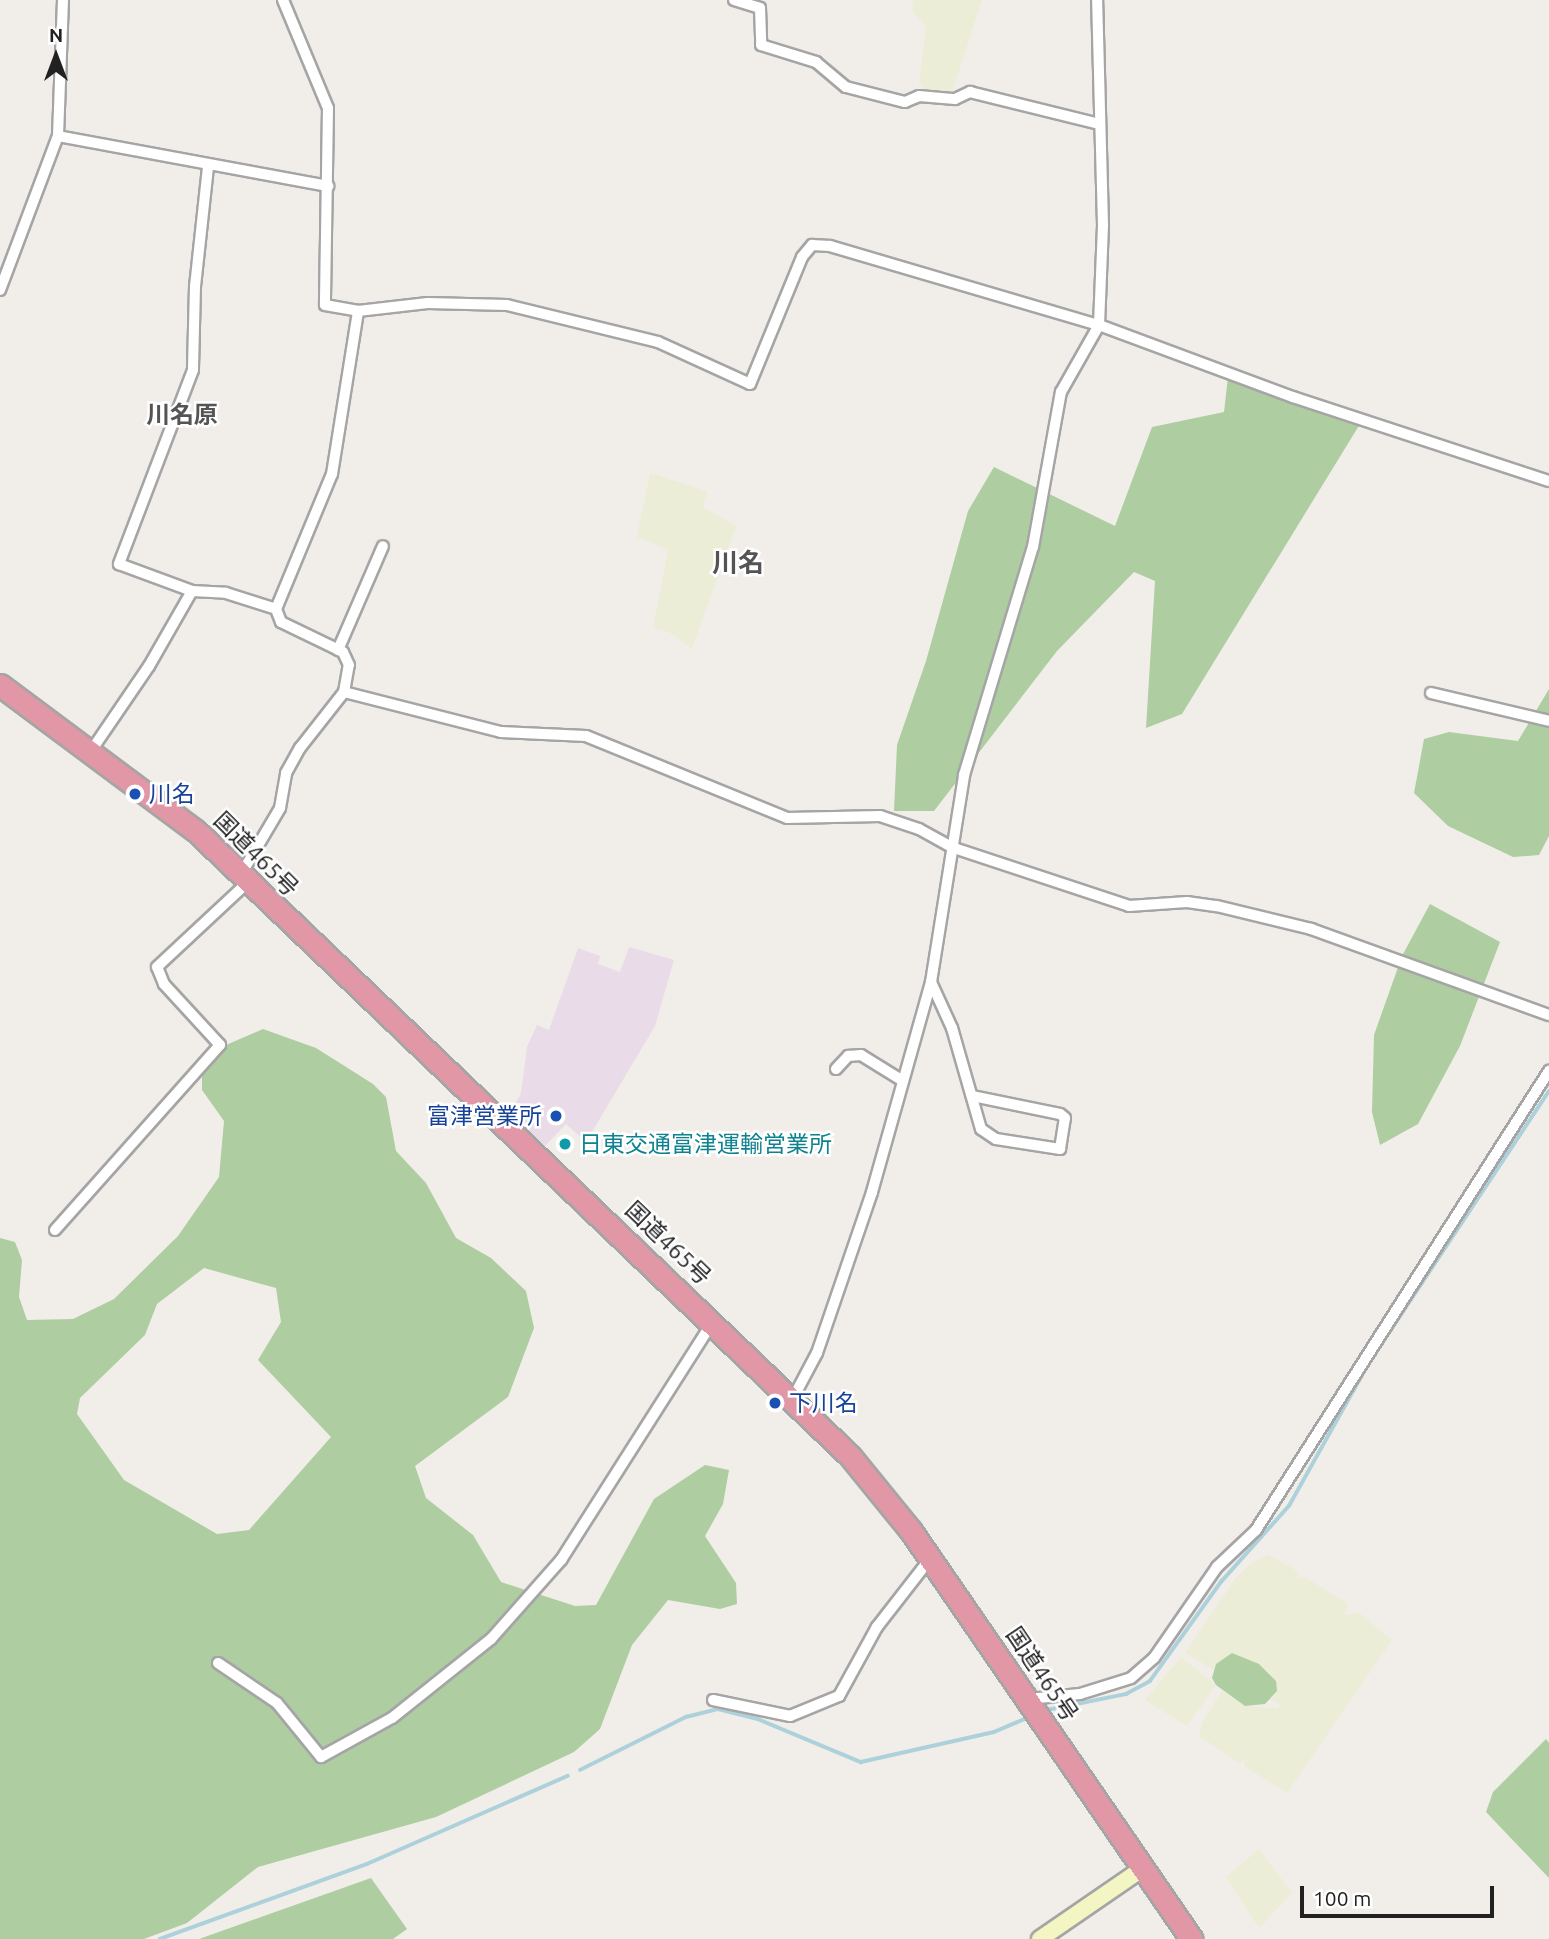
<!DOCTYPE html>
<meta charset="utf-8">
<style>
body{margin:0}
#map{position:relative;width:1549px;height:1939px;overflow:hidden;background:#f1eee9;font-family:Ubuntu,"Noto Sans JP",sans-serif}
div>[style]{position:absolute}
.industrial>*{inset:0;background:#e9dbe7}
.farmland>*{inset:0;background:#ecedd6}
.forest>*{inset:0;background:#aecda1}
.stream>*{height:3.5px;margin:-1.75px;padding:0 1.75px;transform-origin:1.75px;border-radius:1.75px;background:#add1db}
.roads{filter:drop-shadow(2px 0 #a5a5a5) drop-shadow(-2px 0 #a5a5a5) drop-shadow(0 2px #a5a5a5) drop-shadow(0 -2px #a5a5a5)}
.street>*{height:10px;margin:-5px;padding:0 5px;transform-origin:5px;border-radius:5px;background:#fff}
.secondary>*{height:16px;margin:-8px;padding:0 8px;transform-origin:8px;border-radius:8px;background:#f3f5c2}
.highway>*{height:21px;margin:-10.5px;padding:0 10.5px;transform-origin:10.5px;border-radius:10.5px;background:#e197a6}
.dots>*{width:19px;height:19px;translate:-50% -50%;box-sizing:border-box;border:4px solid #fff;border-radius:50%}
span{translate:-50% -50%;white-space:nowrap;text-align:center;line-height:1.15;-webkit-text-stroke:5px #fff;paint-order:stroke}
.transit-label{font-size:23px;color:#164399}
.left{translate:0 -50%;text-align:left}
.right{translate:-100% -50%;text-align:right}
.street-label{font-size:23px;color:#212121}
.culture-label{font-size:23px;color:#0d838f}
.neighbourhood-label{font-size:24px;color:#545454;font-weight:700}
.quarter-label{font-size:26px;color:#545454;font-weight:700}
.north{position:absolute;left:21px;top:21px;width:70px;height:70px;-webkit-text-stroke:5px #fff;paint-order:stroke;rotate:0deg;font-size:19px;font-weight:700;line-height:28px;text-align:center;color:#212121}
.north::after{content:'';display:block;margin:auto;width:24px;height:32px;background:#212121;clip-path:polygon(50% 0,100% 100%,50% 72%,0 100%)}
.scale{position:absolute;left:1300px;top:1886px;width:194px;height:32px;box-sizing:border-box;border:4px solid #212121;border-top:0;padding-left:9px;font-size:21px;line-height:24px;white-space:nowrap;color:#212121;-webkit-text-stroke:5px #fff;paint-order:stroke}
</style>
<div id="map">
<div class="industrial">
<i style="clip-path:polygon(629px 947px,674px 960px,655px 1026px,586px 1142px,566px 1124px,545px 1146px,510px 1114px,521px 1093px,527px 1047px,537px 1025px,549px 1030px,578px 948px,600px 956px,598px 964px,620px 972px)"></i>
</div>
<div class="farmland">
<i style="clip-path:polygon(913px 0,982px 0,951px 96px,926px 90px,919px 83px,926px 27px,912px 10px)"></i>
<i style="clip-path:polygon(650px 473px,707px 491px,703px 507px,736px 526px,692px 649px,669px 632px,653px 628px,668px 550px,637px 537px)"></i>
<i style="clip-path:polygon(1269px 1555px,1299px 1572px,1297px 1578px,1303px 1576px,1348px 1604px,1344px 1616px,1358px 1612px,1392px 1640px,1287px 1793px,1244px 1766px,1245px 1759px,1239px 1763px,1199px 1736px,1203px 1721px,1222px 1691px,1245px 1706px,1278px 1708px,1280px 1705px,1270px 1699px,1277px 1691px,1270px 1673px,1259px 1664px,1216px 1664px,1214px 1670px,1185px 1653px,1235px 1579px,1252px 1562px)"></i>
<i style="clip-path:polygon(1181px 1657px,1216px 1685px,1187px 1726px,1145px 1700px)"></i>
<i style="clip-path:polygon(1259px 1849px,1292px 1893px,1259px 1928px,1226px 1877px)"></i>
</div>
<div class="forest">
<i style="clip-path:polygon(1228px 377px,1360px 424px,1182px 714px,1146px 728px,1155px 581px,1134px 572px,1057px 651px,934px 811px,894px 811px,897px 745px,926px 661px,968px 511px,994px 467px,1115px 526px,1152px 427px,1224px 412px)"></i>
<i style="clip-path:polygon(1549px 689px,1549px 836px,1539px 855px,1513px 857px,1448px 826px,1414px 793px,1424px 739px,1449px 732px,1518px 741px)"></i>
<i style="clip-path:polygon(1430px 904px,1500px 942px,1460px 1046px,1418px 1124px,1380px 1145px,1372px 1112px,1374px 1035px,1402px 956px)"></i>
<i style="clip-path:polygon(evenodd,263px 1029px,316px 1048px,373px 1084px,386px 1097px,396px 1151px,426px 1183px,456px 1238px,491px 1258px,526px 1291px,534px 1328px,508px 1397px,415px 1466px,426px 1498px,473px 1535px,501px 1582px,575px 1606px,596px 1605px,654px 1499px,705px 1465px,729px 1470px,723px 1504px,705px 1536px,736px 1583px,737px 1604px,720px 1609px,668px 1600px,632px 1645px,600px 1729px,574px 1752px,436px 1817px,258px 1867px,187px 1923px,144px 1939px,0 1939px,0 1238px,15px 1242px,22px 1260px,19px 1297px,27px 1320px,73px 1319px,114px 1299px,178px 1236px,219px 1177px,224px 1121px,202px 1090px,202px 1070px,226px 1045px,263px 1029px,204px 1268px,276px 1288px,281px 1322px,258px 1360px,331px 1437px,249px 1530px,217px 1534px,124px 1480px,77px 1414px,80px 1398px,145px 1335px,157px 1304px,204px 1268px)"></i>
<i style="clip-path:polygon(1232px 1653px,1259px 1664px,1276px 1681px,1277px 1691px,1265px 1704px,1245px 1706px,1216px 1685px,1212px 1678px,1216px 1664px)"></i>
<i style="clip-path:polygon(1546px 1739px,1549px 1743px,1549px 1878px,1486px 1812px,1493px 1792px)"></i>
<i style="clip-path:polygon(371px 1878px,407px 1929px,393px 1939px,199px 1939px)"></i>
</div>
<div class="stream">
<i style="left:1042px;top:1711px;width:86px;rotate:-11.4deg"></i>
<i style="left:1126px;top:1694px;width:27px;rotate:-28deg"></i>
<i style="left:1150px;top:1681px;width:122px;rotate:-54.4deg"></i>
<i style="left:1221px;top:1582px;width:102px;rotate:-48.2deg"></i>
<i style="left:1289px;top:1506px;width:164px;rotate:-60.8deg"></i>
<i style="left:1369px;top:1363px;width:326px;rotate:-56.5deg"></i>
<i style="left:580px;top:1770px;width:119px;rotate:-26.6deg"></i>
<i style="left:686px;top:1717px;width:33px;rotate:-14deg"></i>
<i style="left:718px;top:1709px;width:41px;rotate:14deg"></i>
<i style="left:758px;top:1719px;width:112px;rotate:22.7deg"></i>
<i style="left:861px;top:1762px;width:136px;rotate:-12.7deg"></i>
<i style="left:994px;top:1732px;width:38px;rotate:-23deg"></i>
<i style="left:160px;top:1939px;width:220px;rotate:-19.9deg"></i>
<i style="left:367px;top:1864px;width:219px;rotate:-23.7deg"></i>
</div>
<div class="roads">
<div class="street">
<i style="left:283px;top:0;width:117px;rotate:67.4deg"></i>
<i style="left:328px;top:108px;width:197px;rotate:90.9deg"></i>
<i style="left:325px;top:305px;width:34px;rotate:10deg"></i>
<i style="left:358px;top:311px;width:70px;rotate:-6.5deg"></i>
<i style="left:428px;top:303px;width:79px;rotate:1.5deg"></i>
<i style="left:507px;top:305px;width:155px;rotate:13.8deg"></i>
<i style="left:658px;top:342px;width:101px;rotate:24.5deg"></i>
<i style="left:750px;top:384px;width:137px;rotate:-67.7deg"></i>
<i style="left:802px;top:257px;width:16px;rotate:-50deg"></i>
<i style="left:812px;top:245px;width:18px;rotate:3deg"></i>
<i style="left:830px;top:246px;width:280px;rotate:16.4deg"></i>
<i style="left:1099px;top:325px;width:207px;rotate:20.4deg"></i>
<i style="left:1293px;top:397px;width:269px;rotate:18.2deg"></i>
<i style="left:734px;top:0;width:27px;rotate:17deg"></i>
<i style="left:760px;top:8px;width:37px;rotate:88deg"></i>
<i style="left:761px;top:45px;width:58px;rotate:17.2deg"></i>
<i style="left:816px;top:62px;width:39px;rotate:40deg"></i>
<i style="left:846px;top:87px;width:61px;rotate:14.3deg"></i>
<i style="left:905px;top:102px;width:15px;rotate:-23deg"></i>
<i style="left:919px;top:96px;width:36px;rotate:5deg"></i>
<i style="left:955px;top:99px;width:17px;rotate:-25deg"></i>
<i style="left:970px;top:92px;width:133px;rotate:13.9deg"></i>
<i style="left:58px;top:136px;width:275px;rotate:10.5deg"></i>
<i style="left:208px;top:167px;width:120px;rotate:96.2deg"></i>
<i style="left:195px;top:286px;width:84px;rotate:91.4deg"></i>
<i style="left:193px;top:370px;width:208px;rotate:110.9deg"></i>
<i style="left:119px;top:564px;width:78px;rotate:20.3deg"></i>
<i style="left:192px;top:591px;width:34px;rotate:3deg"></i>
<i style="left:226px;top:593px;width:52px;rotate:17.7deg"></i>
<i style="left:0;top:290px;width:165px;rotate:-69.4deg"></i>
<i style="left:58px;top:136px;width:136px;rotate:-87.9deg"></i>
<i style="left:338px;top:650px;width:113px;rotate:-66.6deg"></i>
<i style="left:344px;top:692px;width:162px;rotate:14.3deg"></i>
<i style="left:501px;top:732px;width:85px;rotate:2.7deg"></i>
<i style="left:586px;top:736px;width:217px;rotate:22.2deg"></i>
<i style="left:787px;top:818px;width:93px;rotate:-1.2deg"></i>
<i style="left:880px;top:816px;width:41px;rotate:18.4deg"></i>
<i style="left:919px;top:829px;width:37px;rotate:29deg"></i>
<i style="left:951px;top:847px;width:188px;rotate:18.3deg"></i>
<i style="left:1129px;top:906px;width:58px;rotate:-3.9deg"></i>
<i style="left:1187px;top:902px;width:30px;rotate:8deg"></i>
<i style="left:1217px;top:906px;width:97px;rotate:13.7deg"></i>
<i style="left:1311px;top:929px;width:253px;rotate:19.9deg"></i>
<i style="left:1431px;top:693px;width:121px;rotate:13.3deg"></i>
<i style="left:91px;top:751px;width:103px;rotate:-55.7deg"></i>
<i style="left:149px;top:666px;width:86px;rotate:-60.2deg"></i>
<i style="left:240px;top:876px;width:79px;rotate:-59.5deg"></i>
<i style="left:280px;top:808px;width:36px;rotate:-80deg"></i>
<i style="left:286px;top:773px;width:29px;rotate:-61deg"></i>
<i style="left:300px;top:748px;width:71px;rotate:-51.8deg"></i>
<i style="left:344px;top:692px;width:27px;rotate:-80deg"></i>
<i style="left:349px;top:665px;width:14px;rotate:-115deg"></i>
<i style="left:343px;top:652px;width:69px;rotate:-154.2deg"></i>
<i style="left:281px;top:622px;width:14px;rotate:-111deg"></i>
<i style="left:276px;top:609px;width:146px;rotate:-67.5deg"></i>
<i style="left:332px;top:474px;width:165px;rotate:-80.9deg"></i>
<i style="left:931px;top:982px;width:51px;rotate:65.5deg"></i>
<i style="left:952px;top:1028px;width:105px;rotate:74deg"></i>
<i style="left:981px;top:1129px;width:18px;rotate:34deg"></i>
<i style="left:996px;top:1139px;width:65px;rotate:8.9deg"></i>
<i style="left:1060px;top:1149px;width:31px;rotate:-81deg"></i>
<i style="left:1065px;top:1118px;width:6px;rotate:-141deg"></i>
<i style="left:1060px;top:1114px;width:90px;rotate:-168.4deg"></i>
<i style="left:836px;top:1069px;width:18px;rotate:-47deg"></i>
<i style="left:848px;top:1056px;width:13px;rotate:-4deg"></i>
<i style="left:861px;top:1055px;width:49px;rotate:31.8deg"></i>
<i style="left:55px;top:1230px;width:248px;rotate:-48.3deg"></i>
<i style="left:220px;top:1045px;width:83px;rotate:-132.6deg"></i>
<i style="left:164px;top:984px;width:18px;rotate:-112deg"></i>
<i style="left:157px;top:967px;width:123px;rotate:-43deg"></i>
<i style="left:792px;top:1400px;width:53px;rotate:-62deg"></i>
<i style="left:817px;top:1353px;width:170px;rotate:-71.1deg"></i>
<i style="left:872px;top:1192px;width:218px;rotate:-74.3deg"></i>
<i style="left:931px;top:982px;width:210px;rotate:-80.9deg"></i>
<i style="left:964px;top:775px;width:238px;rotate:-73.2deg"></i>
<i style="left:1033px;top:547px;width:158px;rotate:-79.8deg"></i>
<i style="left:1061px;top:392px;width:77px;rotate:-60.4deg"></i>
<i style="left:1099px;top:325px;width:100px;rotate:-87.7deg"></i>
<i style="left:1103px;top:225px;width:225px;rotate:-91.5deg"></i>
<i style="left:218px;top:1663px;width:71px;rotate:34.1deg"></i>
<i style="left:277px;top:1703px;width:70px;rotate:50.8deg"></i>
<i style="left:321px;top:1757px;width:81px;rotate:-28.8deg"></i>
<i style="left:392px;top:1718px;width:127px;rotate:-38.6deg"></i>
<i style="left:491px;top:1639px;width:106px;rotate:-48.5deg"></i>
<i style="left:561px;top:1560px;width:281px;rotate:-57.5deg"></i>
<i style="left:1028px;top:1699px;width:52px;rotate:-5.5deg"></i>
<i style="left:1080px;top:1694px;width:53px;rotate:-17.4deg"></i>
<i style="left:1131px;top:1678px;width:30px;rotate:-41deg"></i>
<i style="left:1154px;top:1658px;width:111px;rotate:-55.3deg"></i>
<i style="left:1217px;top:1567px;width:54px;rotate:-43.5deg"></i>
<i style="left:1256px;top:1530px;width:545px;rotate:-57.45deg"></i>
<i style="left:713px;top:1700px;width:79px;rotate:11.7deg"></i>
<i style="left:790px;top:1716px;width:53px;rotate:-22.2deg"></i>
<i style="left:839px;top:1696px;width:79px;rotate:-61.2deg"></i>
<i style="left:877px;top:1627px;width:86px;rotate:-52.1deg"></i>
</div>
<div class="secondary">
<i style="left:1040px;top:1939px;width:124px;rotate:-34.5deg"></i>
</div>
<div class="highway">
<i style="left:0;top:685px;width:244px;rotate:36.7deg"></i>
<i style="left:196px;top:831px;width:905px;rotate:43.7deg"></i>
<i style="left:850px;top:1456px;width:97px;rotate:50.9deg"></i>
<i style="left:911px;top:1531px;width:495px;rotate:55.5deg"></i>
</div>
</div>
<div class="dots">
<i style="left:135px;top:794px;background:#1a4fb4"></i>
<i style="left:556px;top:1116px;background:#1a4fb4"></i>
<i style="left:565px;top:1144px;background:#0f9aa8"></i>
<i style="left:775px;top:1403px;background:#1a4fb4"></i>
</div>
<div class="transit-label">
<span class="left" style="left:149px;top:794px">川名</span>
<span class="right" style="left:542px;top:1116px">富津営業所</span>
<span class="left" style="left:789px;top:1403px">下川名</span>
</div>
<div class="street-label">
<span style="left:256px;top:854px;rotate:45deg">国道465号</span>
<span style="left:668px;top:1243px;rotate:44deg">国道465号</span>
<span style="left:1042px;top:1674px;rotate:56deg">国道465号</span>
</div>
<div class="culture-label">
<span class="left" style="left:579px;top:1144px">日東交通富津運輸営業所</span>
</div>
<div class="neighbourhood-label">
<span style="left:182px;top:415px">川名原</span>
</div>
<div class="quarter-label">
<span style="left:738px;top:563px">川名</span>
</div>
<div class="north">N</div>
<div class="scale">100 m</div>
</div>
